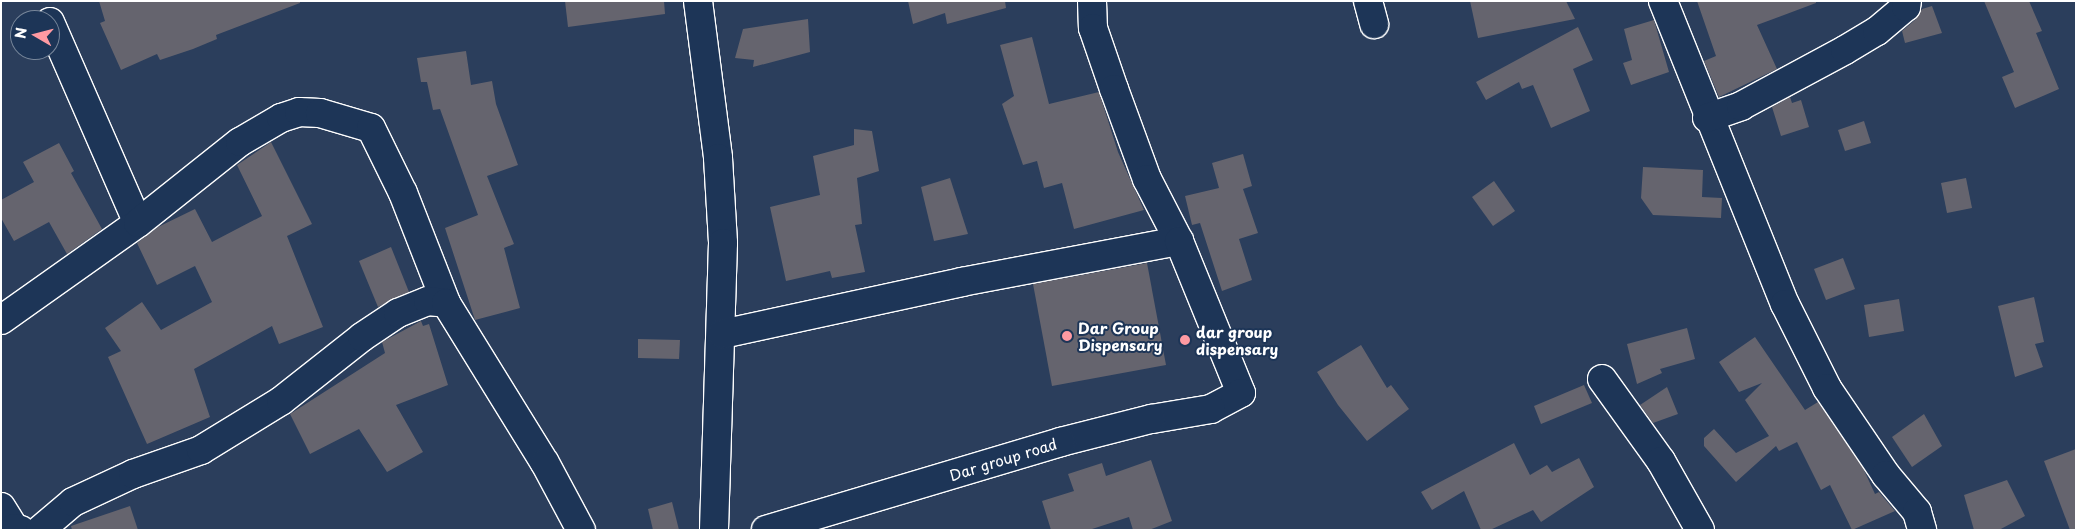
<!DOCTYPE html>
<style>
body{margin:0}
#map{position:relative;width:2077px;height:531px;overflow:hidden;background:#2b3e5c;font-family:"Playpen Sans",sans-serif}
div>[style]{position:absolute}
.building>*{inset:0;background:#65646e}
.roads{filter:drop-shadow(1px 0 #fff) drop-shadow(-1px 0 #fff) drop-shadow(0 1px #fff) drop-shadow(0 -1px #fff)}
.minor>*{height:28px;margin:-14px;padding:0 14px;transform-origin:14px;border-radius:14px;background:#1d3557}
.dots>*{width:14px;height:14px;translate:-50% -50%;box-sizing:border-box;border:2px solid #1d3557;border-radius:50%}
span{translate:-50% -50%;white-space:nowrap;text-align:center;line-height:1.15;-webkit-text-stroke:4px #1d3557;paint-order:stroke}
.poi-label{font-size:15px;color:#fff;font-weight:700}
.left{translate:0 -50%;text-align:left}
.street-label{font-size:15px;color:#fff}
.frame{position:absolute;inset:0;border:2px solid #fff;pointer-events:none}
.north{position:absolute;left:10px;top:10px;width:50px;height:50px;box-sizing:border-box;background:#1d3557;border:1px solid #77869a;border-radius:50%;rotate:278deg;font-size:14px;font-weight:700;line-height:20px;text-align:center;color:#fff}
.north::after{content:'';display:block;margin:auto;width:18px;height:22px;background:#ff9aa2;clip-path:polygon(50% 0,100% 100%,50% 72%,0 100%)}
</style>
<div id="map">
<div class="building">
<i style="clip-path:polygon(99px 1px,300px 1px,300px 3px,216px 35px,217px 39px,193px 49px,160px 60px,157px 54px,121px 70px,100px 23px,105px 21px)"></i>
<i style="clip-path:polygon(565px 1px,664px 1px,665px 14px,568px 27px)"></i>
<i style="clip-path:polygon(908px 1px,1005px 1px,1006px 8px,947px 24px,945px 13px,913px 24px)"></i>
<i style="clip-path:polygon(1470px 1px,1566px 1px,1575px 19px,1478px 38px)"></i>
<i style="clip-path:polygon(1697px 1px,1816px 1px,1816px 3px,1757px 25px,1777px 69px,1719px 97px,1704px 61px,1716px 56px)"></i>
<i style="clip-path:polygon(1984px 1px,2029px 1px,2042px 31px,2036px 33px,2059px 89px,2015px 108px,2002px 77px,2014px 72px)"></i>
<i style="clip-path:polygon(1932px 6px,1942px 33px,1905px 43px,1902px 31px,1916px 19px,1922px 9px)"></i>
<i style="clip-path:polygon(808px 19px,810px 52px,753px 67px,754px 60px,735px 58px,743px 29px)"></i>
<i style="clip-path:polygon(1654px 20px,1669px 72px,1631px 85px,1623px 63px,1632px 60px,1624px 29px)"></i>
<i style="clip-path:polygon(1578px 27px,1593px 60px,1573px 69px,1590px 111px,1551px 128px,1533px 85px,1522px 89px,1519px 82px,1486px 100px,1476px 82px)"></i>
<i style="clip-path:polygon(1032px 37px,1049px 104px,1099px 92px,1118px 152px,1144px 210px,1074px 229px,1062px 183px,1044px 188px,1037px 161px,1023px 165px,1002px 104px,1014px 96px,1000px 45px)"></i>
<i style="clip-path:polygon(466px 51px,471px 85px,492px 81px,496px 104px,518px 165px,487px 176px,514px 244px,504px 248px,520px 308px,475px 320px,445px 228px,478px 215px,440px 109px,433px 110px,427px 82px,421px 82px,417px 58px)"></i>
<i style="clip-path:polygon(1790px 97px,1792px 103px,1801px 100px,1809px 127px,1781px 136px,1772px 107px)"></i>
<i style="clip-path:polygon(1864px 121px,1871px 143px,1845px 151px,1838px 130px)"></i>
<i style="clip-path:polygon(854px 129px,872px 131px,879px 171px,857px 178px,862px 224px,855px 225px,865px 272px,832px 278px,830px 271px,786px 281px,770px 207px,820px 195px,813px 156px,854px 145px)"></i>
<i style="clip-path:polygon(271px 142px,312px 224px,287px 236px,323px 327px,279px 344px,272px 326px,194px 369px,210px 417px,147px 444px,108px 357px,121px 351px,105px 328px,142px 302px,161px 330px,212px 302px,195px 266px,157px 285px,137px 243px,158px 227px,195px 209px,212px 242px,262px 216px,237px 165px)"></i>
<i style="clip-path:polygon(59px 143px,74px 171px,71px 173px,102px 229px,67px 254px,49px 222px,14px 241px,1px 218px,1px 200px,34px 182px,23px 162px)"></i>
<i style="clip-path:polygon(1243px 154px,1252px 186px,1243px 189px,1258px 233px,1239px 239px,1252px 280px,1222px 291px,1200px 223px,1192px 225px,1185px 196px,1219px 188px,1212px 163px)"></i>
<i style="clip-path:polygon(1643px 167px,1703px 170px,1702px 197px,1722px 198px,1721px 218px,1653px 215px,1641px 198px)"></i>
<i style="clip-path:polygon(950px 178px,968px 234px,934px 241px,921px 187px)"></i>
<i style="clip-path:polygon(1966px 178px,1972px 208px,1947px 213px,1941px 183px)"></i>
<i style="clip-path:polygon(1494px 181px,1515px 211px,1493px 226px,1472px 197px)"></i>
<i style="clip-path:polygon(391px 247px,409px 292px,378px 307px,359px 261px)"></i>
<i style="clip-path:polygon(1843px 258px,1855px 289px,1826px 300px,1814px 269px)"></i>
<i style="clip-path:polygon(1147px 263px,1166px 365px,1052px 386px,1033px 284px)"></i>
<i style="clip-path:polygon(2034px 297px,2044px 342px,2035px 344px,2043px 367px,2015px 377px,1998px 306px)"></i>
<i style="clip-path:polygon(1899px 299px,1904px 331px,1869px 337px,1864px 305px)"></i>
<i style="clip-path:polygon(421px 321px,423px 326px,429px 324px,448px 385px,396px 405px,423px 452px,387px 472px,359px 429px,310px 454px,290px 414px,385px 353px,382px 342px)"></i>
<i style="clip-path:polygon(1687px 328px,1695px 359px,1660px 369px,1662px 373px,1637px 384px,1627px 344px)"></i>
<i style="clip-path:polygon(1755px 337px,1805px 410px,1818px 402px,1863px 468px,1875px 494px,1879px 492px,1895px 511px,1852px 530px,1830px 485px,1821px 490px,1797px 442px,1779px 451px,1776px 446px,1736px 482px,1704px 446px,1704px 438px,1714px 429px,1736px 453px,1769px 436px,1745px 400px,1762px 383px,1739px 392px,1719px 362px)"></i>
<i style="clip-path:polygon(638px 339px,680px 340px,679px 359px,638px 358px)"></i>
<i style="clip-path:polygon(1361px 345px,1387px 388px,1391px 385px,1409px 409px,1367px 441px,1338px 405px,1317px 372px)"></i>
<i style="clip-path:polygon(1584px 385px,1592px 403px,1541px 424px,1534px 406px)"></i>
<i style="clip-path:polygon(1667px 387px,1678px 414px,1653px 423px,1640px 405px)"></i>
<i style="clip-path:polygon(1924px 414px,1942px 446px,1912px 467px,1892px 437px)"></i>
<i style="clip-path:polygon(1514px 443px,1530px 475px,1547px 465px,1552px 472px,1579px 458px,1594px 487px,1541px 522px,1533px 510px,1490px 530px,1481px 530px,1464px 491px,1432px 510px,1421px 492px)"></i>
<i style="clip-path:polygon(2076px 449px,2076px 530px,2070px 530px,2044px 461px)"></i>
<i style="clip-path:polygon(1151px 460px,1172px 521px,1149px 530px,1133px 530px,1129px 517px,1089px 530px,1051px 530px,1042px 501px,1074px 491px,1068px 474px,1102px 463px,1106px 476px)"></i>
<i style="clip-path:polygon(2007px 480px,2025px 516px,1999px 530px,1974px 530px,1964px 495px)"></i>
<i style="clip-path:polygon(672px 502px,679px 530px,653px 530px,648px 509px)"></i>
<i style="clip-path:polygon(130px 506px,138px 530px,72px 530px,71px 526px)"></i>
</div>
<div class="roads">
<div class="minor">
<i style="left:698px;top:1px;width:158px;rotate:82.7deg"></i>
<i style="left:718px;top:158px;width:85px;rotate:86.6deg"></i>
<i style="left:723px;top:243px;width:287px;rotate:91.8deg"></i>
<i style="left:1092px;top:1px;width:27px;rotate:88deg"></i>
<i style="left:1093px;top:28px;width:65px;rotate:71deg"></i>
<i style="left:1114px;top:89px;width:96px;rotate:69.9deg"></i>
<i style="left:1147px;top:179px;width:70px;rotate:62.7deg"></i>
<i style="left:1368px;top:1px;width:24px;rotate:75deg"></i>
<i style="left:1663px;top:1px;width:327px;rotate:68.1deg"></i>
<i style="left:1785px;top:304px;width:94px;rotate:63.4deg"></i>
<i style="left:1827px;top:388px;width:105px;rotate:55.9deg"></i>
<i style="left:1886px;top:475px;width:48px;rotate:50deg"></i>
<i style="left:1917px;top:512px;width:19px;rotate:74deg"></i>
<i style="left:50px;top:22px;width:219px;rotate:66.4deg"></i>
<i style="left:1707px;top:118px;width:36px;rotate:-19deg"></i>
<i style="left:1741px;top:106px;width:118px;rotate:-28.3deg"></i>
<i style="left:1845px;top:50px;width:37px;rotate:-31deg"></i>
<i style="left:1877px;top:31px;width:38px;rotate:-40deg"></i>
<i style="left:1906px;top:7px;width:6px;rotate:-81deg"></i>
<i style="left:1px;top:320px;width:168px;rotate:-35.3deg"></i>
<i style="left:138px;top:223px;width:130px;rotate:-38.5deg"></i>
<i style="left:240px;top:142px;width:48px;rotate:-30.3deg"></i>
<i style="left:281px;top:118px;width:19px;rotate:-18deg"></i>
<i style="left:299px;top:112px;width:21px;rotate:3deg"></i>
<i style="left:320px;top:113px;width:53px;rotate:16.4deg"></i>
<i style="left:371px;top:128px;width:72px;rotate:63.8deg"></i>
<i style="left:403px;top:193px;width:118px;rotate:68.6deg"></i>
<i style="left:722px;top:334px;width:246px;rotate:-12.2deg"></i>
<i style="left:962px;top:282px;width:221px;rotate:-10.7deg"></i>
<i style="left:1179px;top:241px;width:164px;rotate:67.8deg"></i>
<i style="left:1241px;top:393px;width:34px;rotate:152deg"></i>
<i style="left:1211px;top:409px;width:61px;rotate:170.5deg"></i>
<i style="left:1151px;top:419px;width:93px;rotate:165.7deg"></i>
<i style="left:1061px;top:442px;width:308px;rotate:163.4deg"></i>
<i style="left:1602px;top:379px;width:101px;rotate:54.3deg"></i>
<i style="left:1661px;top:461px;width:79px;rotate:60.5deg"></i>
<i style="left:1px;top:507px;width:25px;rotate:58deg"></i>
<i style="left:14px;top:528px;width:7px;rotate:16deg"></i>
<i style="left:40px;top:530px;width:43px;rotate:-40.3deg"></i>
<i style="left:73px;top:502px;width:66px;rotate:-25deg"></i>
<i style="left:133px;top:474px;width:72px;rotate:-19.4deg"></i>
<i style="left:201px;top:450px;width:94px;rotate:-31.5deg"></i>
<i style="left:281px;top:401px;width:103px;rotate:-38.3deg"></i>
<i style="left:362px;top:337px;width:43px;rotate:-33.7deg"></i>
<i style="left:398px;top:313px;width:32px;rotate:-22deg"></i>
<i style="left:428px;top:301px;width:18px;rotate:6deg"></i>
<i style="left:446px;top:303px;width:188px;rotate:58.3deg"></i>
<i style="left:545px;top:463px;width:76px;rotate:61.8deg"></i>
</div>
</div>
<div class="dots">
<i style="left:1067px;top:336px;background:#ff9aa2"></i>
<i style="left:1185px;top:340px;background:#ff9aa2"></i>
</div>
<div class="poi-label">
<span class="left" style="left:1078px;top:336px">Dar Group<br>Dispensary</span>
<span class="left" style="left:1196px;top:340px">dar group<br>dispensary</span>
</div>
<div class="street-label">
<span style="left:1003px;top:459px;rotate:-17deg">Dar group road</span>
</div>
<div class="frame"></div>
<div class="north">N</div>
</div>
